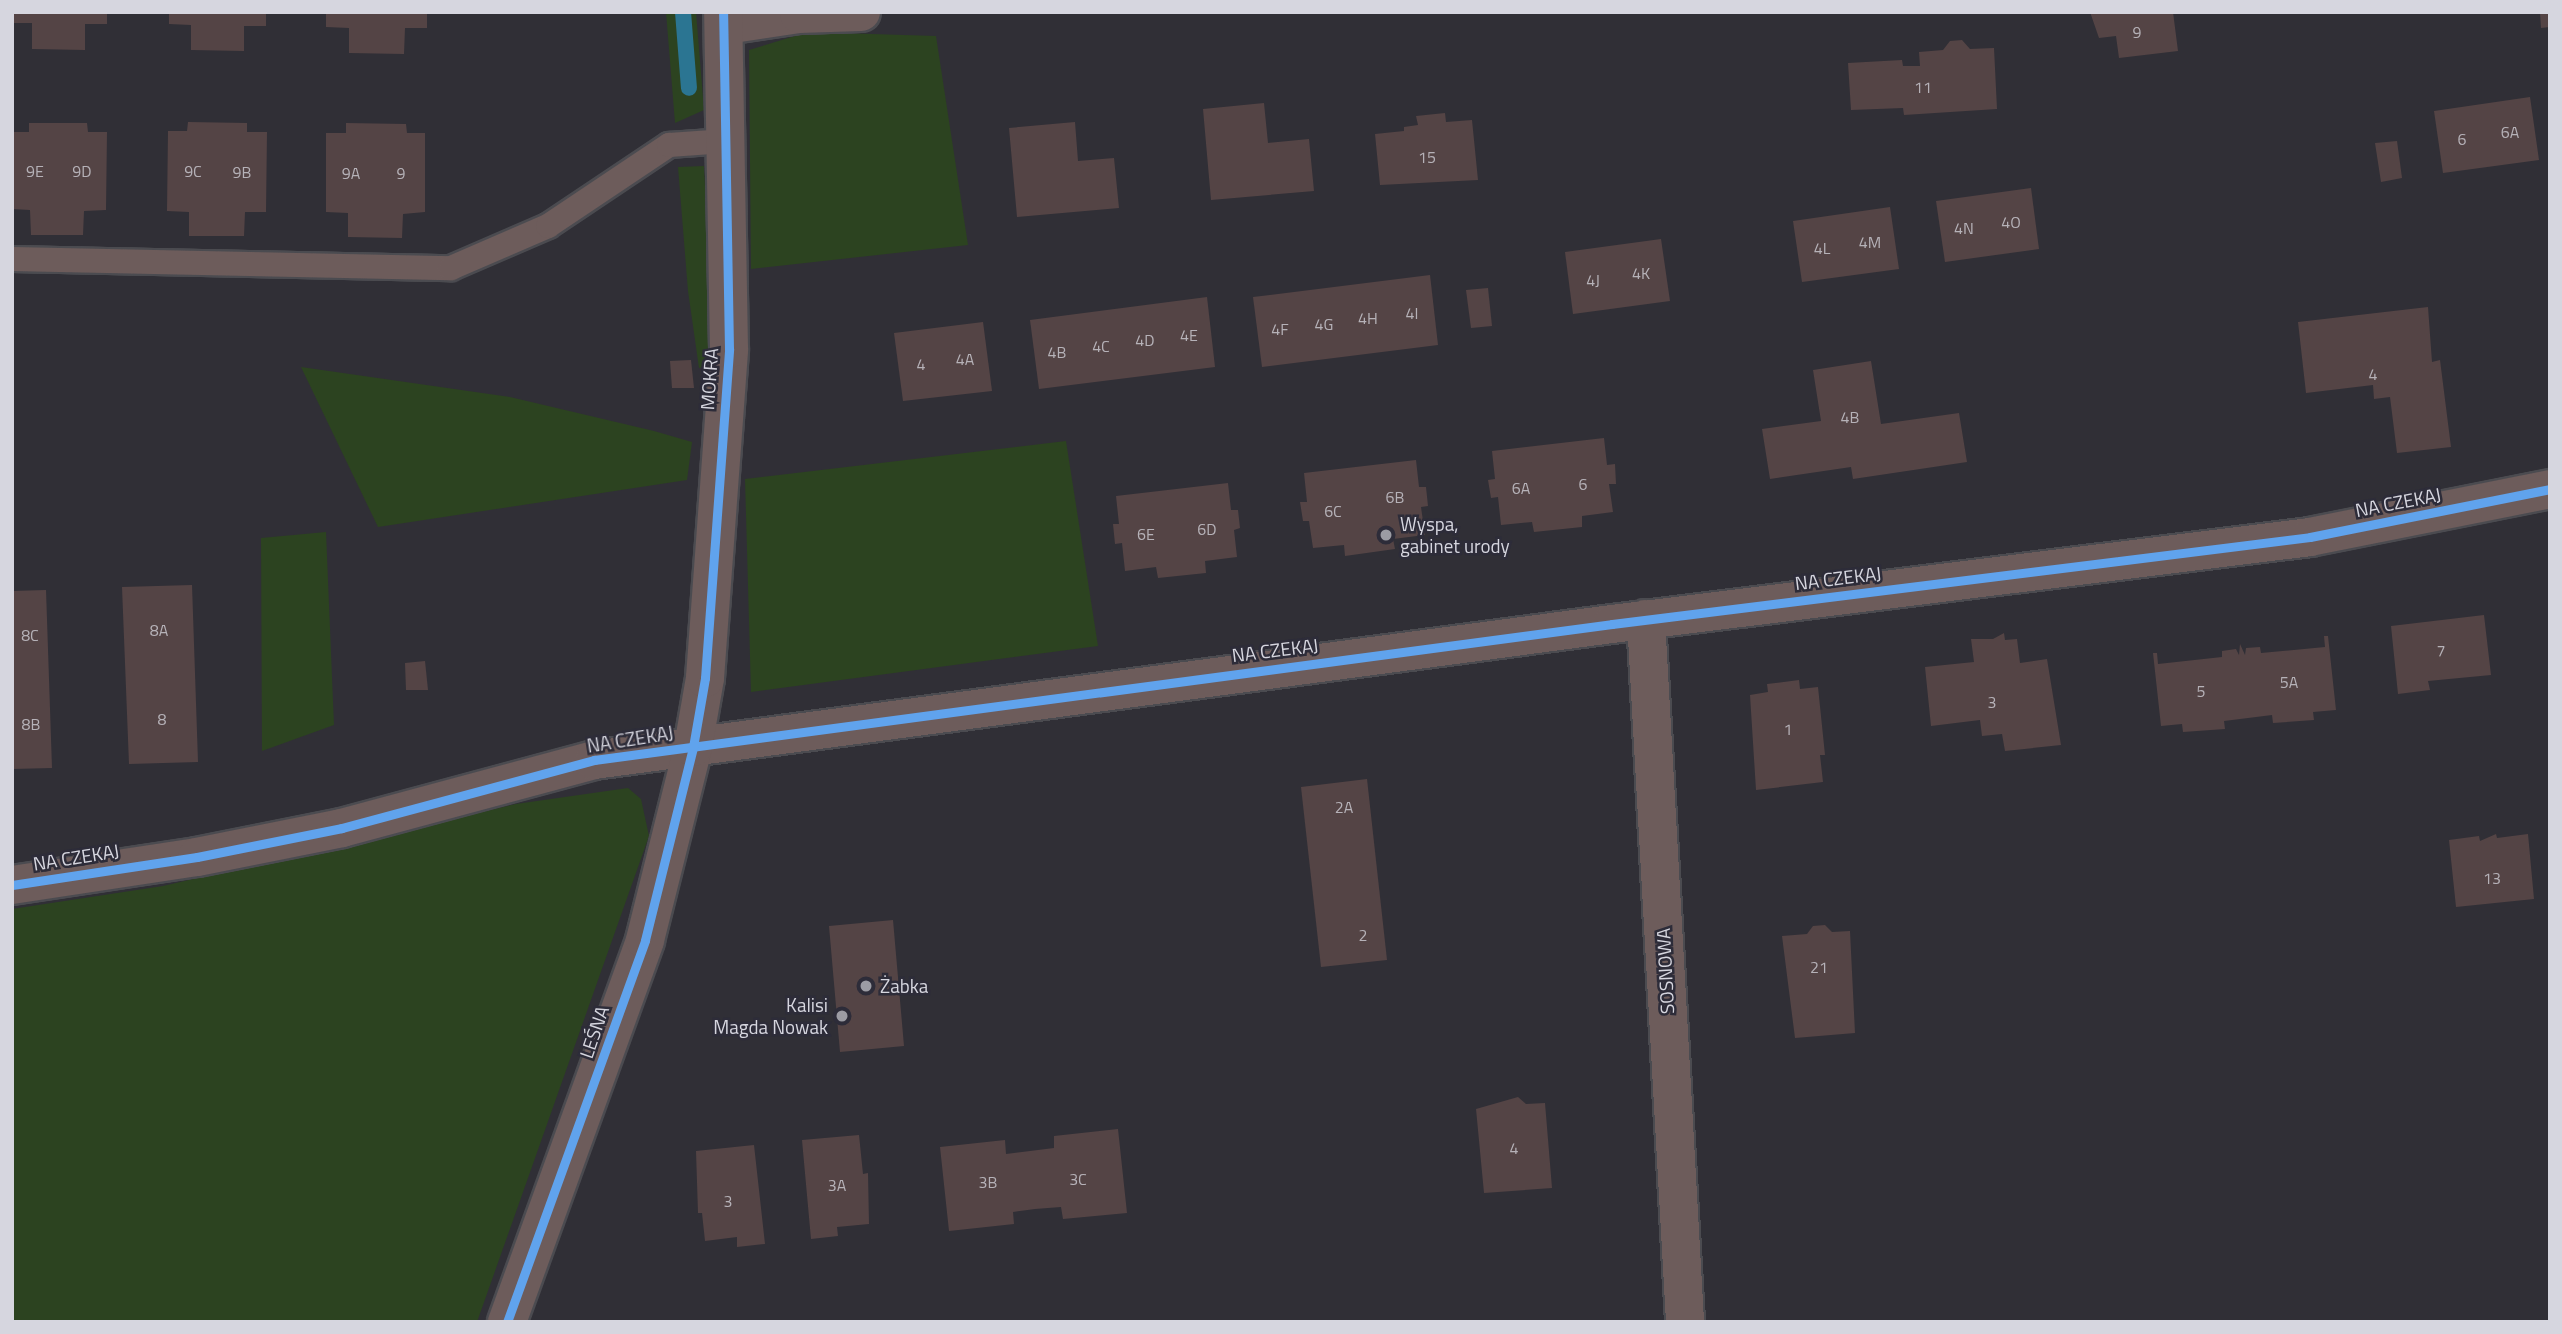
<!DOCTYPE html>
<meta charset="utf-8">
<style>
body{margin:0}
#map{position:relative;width:2562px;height:1334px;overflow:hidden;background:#302f36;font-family:"Titillium Web",sans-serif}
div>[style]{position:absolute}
.green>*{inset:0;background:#2c4320}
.stream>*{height:16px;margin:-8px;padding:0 8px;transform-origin:8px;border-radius:8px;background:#2b7592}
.building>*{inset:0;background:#544445}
.roads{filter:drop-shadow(2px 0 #4b4b50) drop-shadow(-2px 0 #4b4b50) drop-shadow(0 2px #4b4b50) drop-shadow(0 -2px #4b4b50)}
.service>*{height:24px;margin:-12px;padding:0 12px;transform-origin:12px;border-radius:12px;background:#6d5c5b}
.minor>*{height:38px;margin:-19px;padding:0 19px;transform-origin:19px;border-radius:19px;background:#6d5c5b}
.cycleway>*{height:9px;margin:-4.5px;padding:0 4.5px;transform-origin:4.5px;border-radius:4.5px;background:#60a3ed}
.dots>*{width:19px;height:19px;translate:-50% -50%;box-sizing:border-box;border:4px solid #2d2c39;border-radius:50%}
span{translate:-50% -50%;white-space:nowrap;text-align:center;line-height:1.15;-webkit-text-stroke:5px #2d2c39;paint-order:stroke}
.number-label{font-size:16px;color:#b6b2b8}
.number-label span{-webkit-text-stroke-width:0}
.street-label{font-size:19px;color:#d6d6df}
.poi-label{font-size:19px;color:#d6d6df}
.left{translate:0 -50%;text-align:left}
.right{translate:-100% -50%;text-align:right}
.frame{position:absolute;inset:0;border:14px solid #d6d6df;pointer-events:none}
</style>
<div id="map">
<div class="green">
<i style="clip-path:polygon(666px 12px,696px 12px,704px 110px,675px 123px)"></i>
<i style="clip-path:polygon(808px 32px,936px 36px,968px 245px,751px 269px,749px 50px)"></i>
<i style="clip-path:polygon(704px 166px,714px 365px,699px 368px,688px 291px,678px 167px)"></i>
<i style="clip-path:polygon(301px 367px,510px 397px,654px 431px,692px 442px,687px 480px,378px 527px)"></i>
<i style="clip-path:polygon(1066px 441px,1098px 646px,751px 692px,745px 479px)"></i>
<i style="clip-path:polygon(326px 532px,334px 725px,262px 751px,261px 538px)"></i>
<i style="clip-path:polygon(628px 788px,641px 799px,649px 836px,477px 1322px,12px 1322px,12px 909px,163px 886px,516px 804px)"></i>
</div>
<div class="stream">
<i style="left:683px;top:12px;width:76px;rotate:85.5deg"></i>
</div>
<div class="building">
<i style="clip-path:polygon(12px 12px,107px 12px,107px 24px,85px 24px,85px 50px,32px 49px,32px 23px,12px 23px)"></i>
<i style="clip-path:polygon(169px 12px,266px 12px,266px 26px,244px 26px,244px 51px,191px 50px,191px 25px,169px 24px)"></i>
<i style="clip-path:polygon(326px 12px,427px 12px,427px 28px,405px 28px,404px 54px,349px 53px,349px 28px,326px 27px)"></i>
<i style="clip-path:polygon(2090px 12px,2173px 12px,2178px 51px,2119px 58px,2116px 36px,2099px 38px)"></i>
<i style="clip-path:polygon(2540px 12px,2550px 12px,2550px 27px,2541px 28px)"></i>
<i style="clip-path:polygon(1962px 40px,1970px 49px,1994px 48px,1997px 109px,1904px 115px,1903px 108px,1851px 110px,1848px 63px,1902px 60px,1903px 66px,1920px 66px,1919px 52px,1943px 50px,1950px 41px)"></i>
<i style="clip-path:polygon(2530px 97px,2539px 160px,2443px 173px,2434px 111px)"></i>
<i style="clip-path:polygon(1264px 103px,1268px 143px,1309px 139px,1314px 191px,1211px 200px,1203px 109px)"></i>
<i style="clip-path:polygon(1445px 113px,1446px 122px,1472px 120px,1478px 180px,1380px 185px,1375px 134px,1404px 131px,1404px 127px,1418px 125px,1416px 116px)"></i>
<i style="clip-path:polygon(188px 122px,247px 123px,247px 132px,267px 132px,266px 212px,245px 212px,244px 236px,189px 236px,189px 212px,167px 211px,168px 131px,187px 131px)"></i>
<i style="clip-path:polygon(1075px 122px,1078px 161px,1114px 158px,1119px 208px,1017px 217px,1009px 128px)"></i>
<i style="clip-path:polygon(29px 123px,87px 123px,88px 132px,107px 132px,106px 210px,84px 211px,83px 235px,31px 235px,30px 210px,12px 209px,12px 132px,29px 132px)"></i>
<i style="clip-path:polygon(346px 123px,406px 124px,407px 133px,425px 133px,425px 212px,403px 214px,402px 238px,348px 237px,348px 213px,326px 212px,326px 133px,346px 133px)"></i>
<i style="clip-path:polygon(2397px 141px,2402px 178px,2381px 182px,2375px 143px)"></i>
<i style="clip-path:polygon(2031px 188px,2039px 249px,1945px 262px,1936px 201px)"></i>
<i style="clip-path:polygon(1890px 207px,1899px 269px,1802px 282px,1793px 221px)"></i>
<i style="clip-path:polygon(1661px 239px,1670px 301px,1573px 314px,1565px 252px)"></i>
<i style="clip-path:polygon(1430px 275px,1438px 345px,1262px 367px,1253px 297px)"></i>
<i style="clip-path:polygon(1488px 288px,1492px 326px,1471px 328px,1466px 290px)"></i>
<i style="clip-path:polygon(1207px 297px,1215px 367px,1039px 389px,1030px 320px)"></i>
<i style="clip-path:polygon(2428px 307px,2432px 362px,2440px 360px,2451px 447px,2397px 453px,2390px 397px,2374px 399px,2373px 385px,2306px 393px,2298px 322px)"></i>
<i style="clip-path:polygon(983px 322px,992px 391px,903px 401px,894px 333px)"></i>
<i style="clip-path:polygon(691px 360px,694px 388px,672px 388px,670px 361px)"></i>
<i style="clip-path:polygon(1871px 361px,1881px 424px,1959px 413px,1967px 462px,1853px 479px,1851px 467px,1770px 479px,1762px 429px,1821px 421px,1813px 370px)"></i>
<i style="clip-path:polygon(1604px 438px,1607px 465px,1615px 464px,1616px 484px,1609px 484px,1613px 512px,1582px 516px,1582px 527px,1534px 532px,1532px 522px,1501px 525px,1498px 497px,1491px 498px,1488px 480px,1495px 479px,1492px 451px)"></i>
<i style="clip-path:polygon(1416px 460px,1419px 487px,1426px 487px,1428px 506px,1421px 507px,1425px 535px,1393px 539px,1395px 549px,1345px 556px,1344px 545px,1313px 548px,1309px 521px,1303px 521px,1300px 502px,1307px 502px,1304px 473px)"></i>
<i style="clip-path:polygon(1228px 483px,1231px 510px,1238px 510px,1240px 528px,1234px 530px,1237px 557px,1205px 561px,1206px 573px,1158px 578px,1156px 567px,1125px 571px,1122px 543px,1115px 544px,1113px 524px,1119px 524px,1116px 496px)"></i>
<i style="clip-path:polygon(192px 585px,198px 762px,129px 764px,122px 587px)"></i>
<i style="clip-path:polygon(46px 590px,52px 768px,12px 769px,12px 591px)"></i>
<i style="clip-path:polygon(2484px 615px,2491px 675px,2428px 681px,2430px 690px,2398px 694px,2391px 626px)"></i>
<i style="clip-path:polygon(2004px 633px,2005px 640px,2017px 639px,2020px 663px,2047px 659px,2061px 745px,2005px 751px,2002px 734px,1982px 736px,1980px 720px,1931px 726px,1925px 667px,1974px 662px,1971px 639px,1993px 639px)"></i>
<i style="clip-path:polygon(2324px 636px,2328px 636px,2336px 710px,2313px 712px,2314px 720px,2273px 723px,2272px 715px,2224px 721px,2225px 729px,2183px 732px,2182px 724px,2161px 726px,2153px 653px,2157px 653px,2158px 664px,2222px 657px,2222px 651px,2236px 649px,2239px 655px,2240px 644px,2245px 655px,2246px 648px,2260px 647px,2261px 653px,2325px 647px)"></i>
<i style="clip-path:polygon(425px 661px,428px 690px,406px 690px,405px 663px)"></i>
<i style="clip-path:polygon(1799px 680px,1800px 689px,1818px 687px,1825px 755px,1820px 755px,1823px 782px,1756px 790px,1750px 695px,1768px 692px,1767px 684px)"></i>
<i style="clip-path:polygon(1367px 779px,1387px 960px,1321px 967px,1301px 787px)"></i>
<i style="clip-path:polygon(2496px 834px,2497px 838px,2528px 834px,2534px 899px,2456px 907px,2449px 840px,2479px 836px,2480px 841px)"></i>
<i style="clip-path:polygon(893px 920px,904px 1046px,840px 1052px,829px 926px)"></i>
<i style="clip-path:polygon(1825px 925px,1832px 932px,1850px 931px,1855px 1033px,1795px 1038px,1782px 936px,1807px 934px,1813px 926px)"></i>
<i style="clip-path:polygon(1518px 1097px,1526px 1104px,1545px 1103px,1552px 1188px,1484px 1193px,1476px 1109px)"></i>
<i style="clip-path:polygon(1118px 1129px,1127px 1213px,1063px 1219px,1061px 1207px,1035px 1209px,1013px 1212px,1014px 1224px,949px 1231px,940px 1147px,1005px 1140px,1006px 1154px,1054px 1148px,1054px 1136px)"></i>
<i style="clip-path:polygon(859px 1135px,863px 1174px,868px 1173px,869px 1224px,837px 1227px,838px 1236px,811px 1239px,802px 1140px)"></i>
<i style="clip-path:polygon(754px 1145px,765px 1244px,737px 1247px,737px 1237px,705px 1241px,702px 1213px,698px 1213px,696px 1151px)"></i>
</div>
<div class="roads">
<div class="service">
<i style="left:12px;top:259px;width:439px;rotate:1.2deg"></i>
<i style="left:451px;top:268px;width:106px;rotate:-23.4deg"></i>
<i style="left:548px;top:226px;width:146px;rotate:-33.8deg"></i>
<i style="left:669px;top:145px;width:57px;rotate:-4deg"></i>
</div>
<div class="minor">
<i style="left:726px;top:25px;width:74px;rotate:-8.6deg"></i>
<i style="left:799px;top:14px;width:62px;rotate:-1.8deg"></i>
<i style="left:1646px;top:619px;width:704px;rotate:86.82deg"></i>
<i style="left:12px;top:885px;width:187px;rotate:-8.6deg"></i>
<i style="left:197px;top:857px;width:148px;rotate:-11.3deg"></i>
<i style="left:342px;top:828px;width:261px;rotate:-15.1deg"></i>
<i style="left:594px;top:760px;width:1027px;rotate:-7.61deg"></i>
<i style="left:1612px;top:624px;width:703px;rotate:-7.1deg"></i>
<i style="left:2310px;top:537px;width:245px;rotate:-11.3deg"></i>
<i style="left:507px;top:1322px;width:406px;rotate:-70.1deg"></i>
<i style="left:645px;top:940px;width:199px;rotate:-76deg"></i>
<i style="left:693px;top:747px;width:70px;rotate:-80.1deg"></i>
<i style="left:705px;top:678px;width:330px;rotate:-85.8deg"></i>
<i style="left:729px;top:349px;width:337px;rotate:-91deg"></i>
</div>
</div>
<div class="cycleway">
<i style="left:12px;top:885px;width:187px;rotate:-8.6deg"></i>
<i style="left:197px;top:857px;width:148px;rotate:-11.3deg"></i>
<i style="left:342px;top:828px;width:261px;rotate:-15.1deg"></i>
<i style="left:594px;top:760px;width:1027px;rotate:-7.61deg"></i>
<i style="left:1612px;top:624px;width:703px;rotate:-7.1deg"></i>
<i style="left:2310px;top:537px;width:245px;rotate:-11.3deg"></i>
<i style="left:507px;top:1322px;width:406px;rotate:-70.1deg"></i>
<i style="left:645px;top:940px;width:199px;rotate:-76deg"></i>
<i style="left:693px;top:747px;width:70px;rotate:-80.1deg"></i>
<i style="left:705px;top:678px;width:330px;rotate:-85.8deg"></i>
<i style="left:729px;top:349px;width:337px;rotate:-91deg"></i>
</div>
<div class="dots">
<i style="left:1386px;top:535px;background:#9c9ca4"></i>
<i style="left:866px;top:986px;background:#9c9ca4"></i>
<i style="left:842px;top:1016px;background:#9c9ca4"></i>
</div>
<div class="number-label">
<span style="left:2137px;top:32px">9</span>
<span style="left:1923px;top:87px">11</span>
<span style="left:2510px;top:132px">6A</span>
<span style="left:2462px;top:139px">6</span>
<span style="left:1427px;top:157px">15</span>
<span style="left:35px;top:171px">9E</span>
<span style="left:82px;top:171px">9D</span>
<span style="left:193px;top:171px">9C</span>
<span style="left:242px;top:172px">9B</span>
<span style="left:351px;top:173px">9A</span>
<span style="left:401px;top:173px">9</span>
<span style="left:2011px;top:222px">4O</span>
<span style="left:1964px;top:228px">4N</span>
<span style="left:1870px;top:242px">4M</span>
<span style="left:1822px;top:248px">4L</span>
<span style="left:1641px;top:273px">4K</span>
<span style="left:1593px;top:280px">4J</span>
<span style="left:1412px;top:313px">4I</span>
<span style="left:1368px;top:318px">4H</span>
<span style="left:1324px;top:324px">4G</span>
<span style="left:1280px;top:329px">4F</span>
<span style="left:1189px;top:335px">4E</span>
<span style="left:1145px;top:340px">4D</span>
<span style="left:1101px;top:346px">4C</span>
<span style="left:1057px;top:352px">4B</span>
<span style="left:965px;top:359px">4A</span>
<span style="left:921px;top:364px">4</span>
<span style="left:2373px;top:374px">4</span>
<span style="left:1850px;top:417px">4B</span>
<span style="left:1583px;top:484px">6</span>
<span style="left:1521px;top:488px">6A</span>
<span style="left:1395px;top:497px">6B</span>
<span style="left:1333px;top:511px">6C</span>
<span style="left:1207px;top:529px">6D</span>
<span style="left:1146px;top:534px">6E</span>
<span style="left:159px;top:630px">8A</span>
<span style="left:30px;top:635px">8C</span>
<span style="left:2441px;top:650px">7</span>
<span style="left:2289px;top:682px">5A</span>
<span style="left:2201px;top:691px">5</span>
<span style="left:1992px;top:702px">3</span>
<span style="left:162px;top:719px">8</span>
<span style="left:31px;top:724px">8B</span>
<span style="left:1788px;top:729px">1</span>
<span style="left:1344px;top:807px">2A</span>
<span style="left:2492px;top:878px">13</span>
<span style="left:1363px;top:935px">2</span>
<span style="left:1819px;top:967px">21</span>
<span style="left:1514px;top:1148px">4</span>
<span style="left:1078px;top:1179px">3C</span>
<span style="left:988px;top:1182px">3B</span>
<span style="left:837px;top:1185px">3A</span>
<span style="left:728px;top:1201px">3</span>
</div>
<div class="street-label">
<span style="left:709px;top:379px;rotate:-86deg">MOKRA</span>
<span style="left:2398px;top:502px;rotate:-11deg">NA CZEKAJ</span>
<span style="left:1838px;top:578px;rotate:-7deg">NA CZEKAJ</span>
<span style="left:1275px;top:650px;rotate:-7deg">NA CZEKAJ</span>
<span style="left:630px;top:739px;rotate:-9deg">NA CZEKAJ</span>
<span style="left:76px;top:857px;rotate:-9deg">NA CZEKAJ</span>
<span style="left:1665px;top:971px;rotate:-93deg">SOSNOWA</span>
<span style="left:594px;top:1032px;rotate:-71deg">LEŚNA</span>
</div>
<div class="poi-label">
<span class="left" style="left:1400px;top:535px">Wyspa,<br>gabinet urody</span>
<span class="left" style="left:880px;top:986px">Żabka</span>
<span class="right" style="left:828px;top:1016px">Kalisi<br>Magda Nowak</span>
</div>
<div class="frame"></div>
</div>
